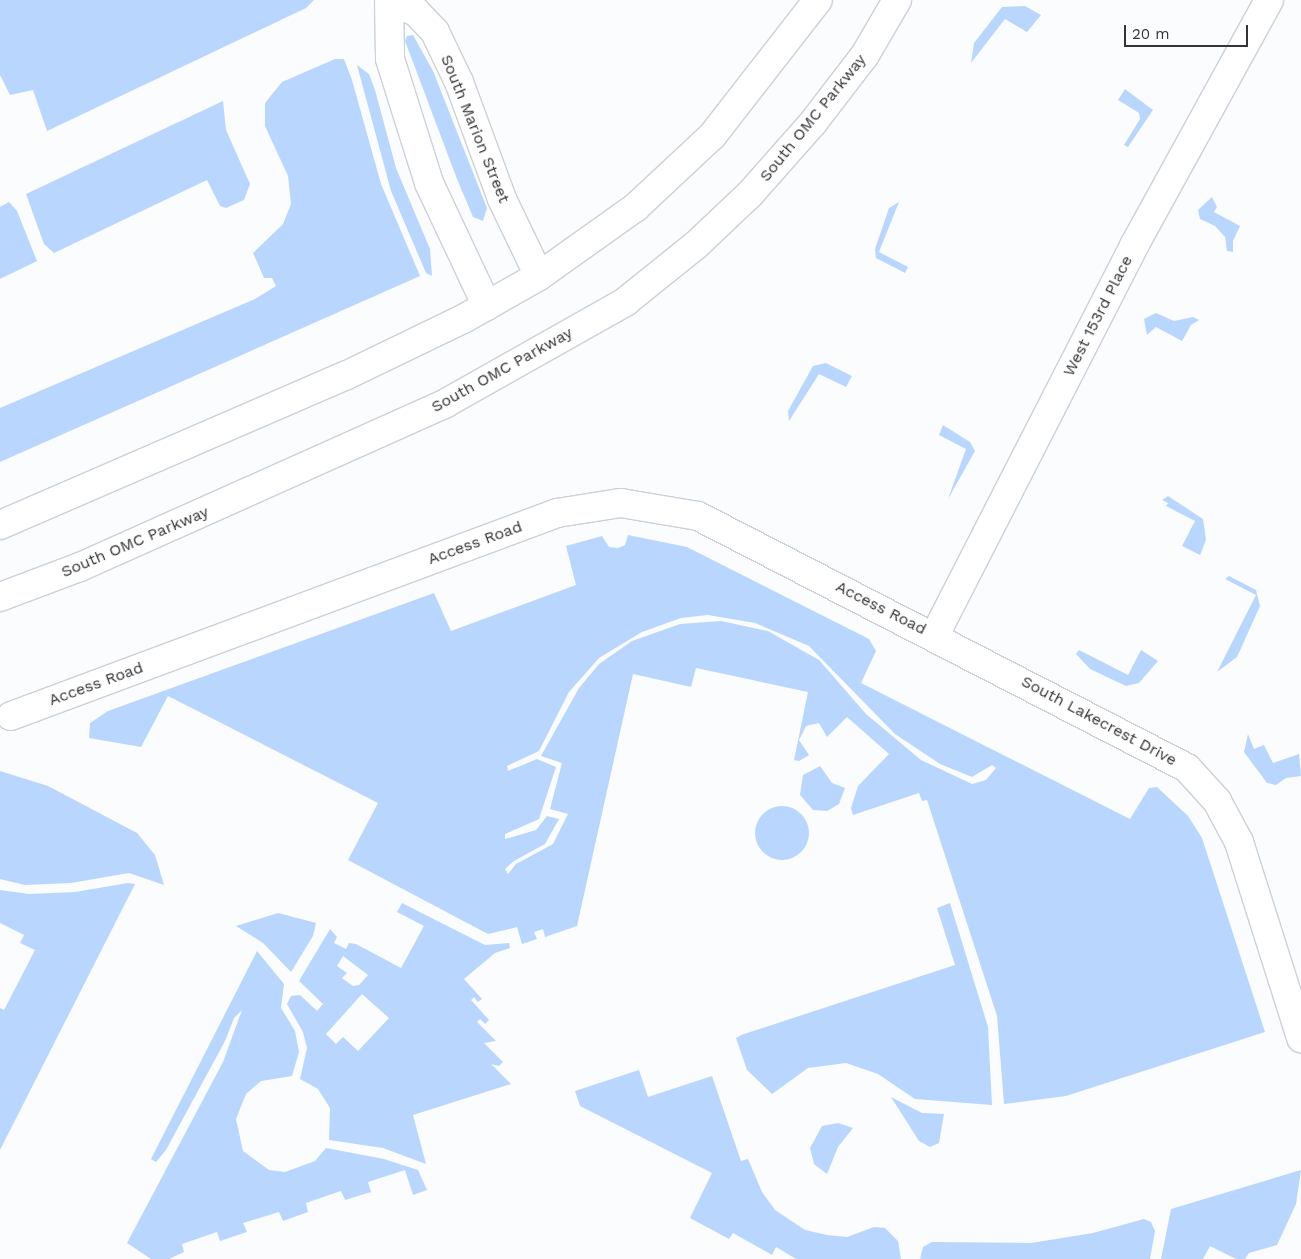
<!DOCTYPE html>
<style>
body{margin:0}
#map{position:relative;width:1301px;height:1259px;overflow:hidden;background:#fafcfe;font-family:"Work Sans",sans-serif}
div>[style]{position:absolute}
.green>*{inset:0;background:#b9d7fe}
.round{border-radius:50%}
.roads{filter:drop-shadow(1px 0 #ccd1d7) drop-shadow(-1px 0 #ccd1d7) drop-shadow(0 1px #ccd1d7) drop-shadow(0 -1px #ccd1d7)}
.minor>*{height:28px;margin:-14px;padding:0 14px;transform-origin:14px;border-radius:14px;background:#fff}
span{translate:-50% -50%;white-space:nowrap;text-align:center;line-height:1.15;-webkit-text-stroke:4px #fff;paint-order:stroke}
.street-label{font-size:16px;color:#323437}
.scale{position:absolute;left:1124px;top:25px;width:124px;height:22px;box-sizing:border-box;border:2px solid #323437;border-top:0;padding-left:6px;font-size:15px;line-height:18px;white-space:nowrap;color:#323437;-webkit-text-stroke:4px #fff;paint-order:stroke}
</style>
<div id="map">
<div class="green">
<i style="clip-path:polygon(0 0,314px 0,306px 8px,47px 131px,33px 90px,10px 95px,0 75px)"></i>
<i style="clip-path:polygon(1025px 6px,1041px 15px,1027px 32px,1005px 19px,971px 63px,974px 43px,1002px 7px)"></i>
<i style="clip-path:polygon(413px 35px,433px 71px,487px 208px,483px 221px,473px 217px,457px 179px,405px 41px,407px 36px)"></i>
<i style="clip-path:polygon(335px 59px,344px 59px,352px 80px,381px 184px,420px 276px,0 462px,0 408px,255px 299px,276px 286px,272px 278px,264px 278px,253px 253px,283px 224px,291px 204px,288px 176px,265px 126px,265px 103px,282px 82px)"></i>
<i style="clip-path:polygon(357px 65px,369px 74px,375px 90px,396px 168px,430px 249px,432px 276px,426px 273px,391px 191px)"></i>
<i style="clip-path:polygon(1125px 89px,1153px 110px,1128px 147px,1124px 145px,1140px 119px,1139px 113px,1118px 100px)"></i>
<i style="clip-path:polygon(223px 101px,226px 130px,250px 184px,244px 200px,226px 208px,220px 206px,207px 180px,54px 253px,44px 244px,26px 194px)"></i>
<i style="clip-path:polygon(1212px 197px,1217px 207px,1214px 212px,1240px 226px,1233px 241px,1233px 252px,1227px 251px,1225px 237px,1215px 226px,1200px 219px,1198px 210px)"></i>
<i style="clip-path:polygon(9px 202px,17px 211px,37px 261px,0 279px,0 207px)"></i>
<i style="clip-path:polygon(899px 202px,879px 252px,908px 267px,905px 273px,876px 258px,875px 249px,889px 208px)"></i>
<i style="clip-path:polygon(1156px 313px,1174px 321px,1193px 317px,1199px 320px,1191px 325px,1182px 341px,1156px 327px,1147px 335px,1144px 319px)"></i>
<i style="clip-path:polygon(826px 363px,852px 376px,846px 387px,819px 374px,789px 421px,788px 411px,813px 366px)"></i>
<i style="clip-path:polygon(943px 425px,970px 442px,975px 451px,948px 499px,966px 449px,939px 435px)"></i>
<i style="clip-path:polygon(1168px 496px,1203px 519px,1206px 540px,1200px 555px,1182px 546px,1195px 521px,1166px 506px,1168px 503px,1162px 500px)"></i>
<i style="clip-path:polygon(evenodd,628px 535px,687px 547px,869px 639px,876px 651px,861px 683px,1130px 819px,1149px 788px,1157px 787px,1188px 816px,1202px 838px,1265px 1032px,1066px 1096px,1004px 1104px,997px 1016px,927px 800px,922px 801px,919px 793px,853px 815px,851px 808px,858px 786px,889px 754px,847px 717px,827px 737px,819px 723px,806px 726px,799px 740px,809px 755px,799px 761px,794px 760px,808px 692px,696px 668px,691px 687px,633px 674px,577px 926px,545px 937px,543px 929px,534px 932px,537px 939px,522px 944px,517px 927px,488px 934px,348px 860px,378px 803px,168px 696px,141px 747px,89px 738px,90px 723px,108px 711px,434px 593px,451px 631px,576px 585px,566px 546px,602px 536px,609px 547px,618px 548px,625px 545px,628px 535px,708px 615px,755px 623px,809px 646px,895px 734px,940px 764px,972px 777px,992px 765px,996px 768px,986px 780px,972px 784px,921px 760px,866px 714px,819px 660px,768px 631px,721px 621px,680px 624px,632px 641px,599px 664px,579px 688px,541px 756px,562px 763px,550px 809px,568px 814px,553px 844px,516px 864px,508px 874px,505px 869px,514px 861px,545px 844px,559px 819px,547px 816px,536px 830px,505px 839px,505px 834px,539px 819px,556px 767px,537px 759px,508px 771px,507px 766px,539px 751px,569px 692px,599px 658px,642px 632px,681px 618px,708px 615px)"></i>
<i style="clip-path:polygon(1229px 576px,1256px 590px,1260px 606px,1237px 657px,1217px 672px,1256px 595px,1225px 579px)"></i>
<i style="clip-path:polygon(1079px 650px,1128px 675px,1141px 650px,1158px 661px,1139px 683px,1126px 686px,1090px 669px,1076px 654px)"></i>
<i style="clip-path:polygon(1248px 734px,1254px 749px,1264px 745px,1273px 763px,1299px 754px,1301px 776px,1286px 778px,1276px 785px,1267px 783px,1244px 752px)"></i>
<i style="clip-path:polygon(820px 766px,832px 783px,845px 788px,839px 804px,827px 811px,813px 810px,800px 795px,803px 775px)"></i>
<i style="clip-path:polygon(0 771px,48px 786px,137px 833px,155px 855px,164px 885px,129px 873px,71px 883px,25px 885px,0 879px)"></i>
<i class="round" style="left:755px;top:806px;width:54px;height:54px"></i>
<i style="clip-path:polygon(128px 883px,135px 884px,0 1150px,0 1008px,4px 1010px,35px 950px,20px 943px,24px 935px,0 923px,0 890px,29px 894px,75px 892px)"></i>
<i style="clip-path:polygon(evenodd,402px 903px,485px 945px,509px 943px,510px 948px,495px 953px,464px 979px,482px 999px,478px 1002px,474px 997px,471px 1000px,489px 1020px,485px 1024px,480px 1019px,477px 1022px,496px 1041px,484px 1043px,503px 1062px,499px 1066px,491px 1064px,511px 1084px,413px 1115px,426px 1164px,383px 1148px,329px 1140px,330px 1108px,318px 1089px,300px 1079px,307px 1048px,303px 1032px,287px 1004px,291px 996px,300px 995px,317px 1011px,323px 1004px,299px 981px,330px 929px,337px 937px,334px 943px,346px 949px,349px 943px,356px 944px,401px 968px,424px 926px,397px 912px,402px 903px,343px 956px,368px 975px,359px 985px,353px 986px,342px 978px,347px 973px,337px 966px,343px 956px,402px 903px,362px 994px,389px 1018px,358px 1051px,343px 1037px,336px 1044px,326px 1034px,362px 994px)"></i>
<i style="clip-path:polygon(950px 903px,988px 1027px,992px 1105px,915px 1099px,878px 1074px,846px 1063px,808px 1068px,772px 1094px,747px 1070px,736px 1038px,741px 1035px,955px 965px,937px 908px)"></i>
<i style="clip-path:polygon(278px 913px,316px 923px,313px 936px,291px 972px,263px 943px,236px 926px)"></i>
<i style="clip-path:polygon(257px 951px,284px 984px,281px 1008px,295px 1031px,299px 1052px,292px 1076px,261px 1081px,246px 1094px,236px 1119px,243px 1151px,269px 1170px,285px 1172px,315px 1161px,326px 1148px,384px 1159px,418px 1170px,427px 1190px,413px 1195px,405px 1170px,368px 1182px,371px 1192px,345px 1200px,341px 1191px,306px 1203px,308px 1212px,283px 1221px,279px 1212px,243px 1223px,247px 1232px,220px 1241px,217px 1232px,182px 1244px,184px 1252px,169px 1259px,151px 1259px,127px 1243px,223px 1062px,242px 1010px,234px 1018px,225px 1041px,166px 1150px,156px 1162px,151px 1159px)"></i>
<i style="clip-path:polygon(639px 1070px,648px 1097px,712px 1076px,741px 1161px,748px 1159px,762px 1192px,775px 1210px,805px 1230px,827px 1235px,847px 1237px,874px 1227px,885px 1228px,898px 1241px,901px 1259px,796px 1259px,776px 1247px,772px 1255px,733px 1233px,729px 1239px,690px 1218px,712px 1173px,580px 1106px,575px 1091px)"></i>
<i style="clip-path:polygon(891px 1097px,922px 1113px,944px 1114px,939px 1143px,930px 1147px,919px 1141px)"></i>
<i style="clip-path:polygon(838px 1123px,853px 1128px,838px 1147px,827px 1174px,814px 1164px,810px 1148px,822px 1126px)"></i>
<i style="clip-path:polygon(1301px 1170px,1296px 1204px,1277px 1245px,1249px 1253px,1245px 1259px,1236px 1259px,1210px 1246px,1203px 1259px,1161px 1259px,1171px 1209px)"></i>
<i style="clip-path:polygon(1144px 1219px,1151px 1222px,1155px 1231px,1150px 1259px,920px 1259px,923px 1247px,932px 1242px,1031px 1243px,1093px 1233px)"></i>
</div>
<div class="roads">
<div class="minor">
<i style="left:389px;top:0;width:59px;rotate:89deg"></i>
<i style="left:390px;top:59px;width:130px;rotate:72.5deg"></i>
<i style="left:429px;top:183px;width:136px;rotate:64.8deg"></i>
<i style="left:390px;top:2px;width:27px;rotate:20deg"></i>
<i style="left:415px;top:11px;width:29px;rotate:46deg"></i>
<i style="left:435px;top:32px;width:55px;rotate:64.4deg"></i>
<i style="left:459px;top:82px;width:125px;rotate:69.8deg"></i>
<i style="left:502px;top:199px;width:85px;rotate:64.3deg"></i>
<i style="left:0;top:525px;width:376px;rotate:-23.4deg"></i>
<i style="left:345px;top:376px;width:133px;rotate:-25.8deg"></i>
<i style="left:465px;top:318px;width:85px;rotate:-29.6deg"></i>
<i style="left:539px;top:276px;width:119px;rotate:-35.4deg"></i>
<i style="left:636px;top:207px;width:104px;rotate:-43.1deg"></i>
<i style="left:712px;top:136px;width:172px;rotate:-52.1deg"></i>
<i style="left:0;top:597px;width:85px;rotate:-20.6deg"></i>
<i style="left:80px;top:567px;width:401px;rotate:-24.1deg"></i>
<i style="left:446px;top:403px;width:206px;rotate:-29.4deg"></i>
<i style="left:625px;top:302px;width:91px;rotate:-38.8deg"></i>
<i style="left:696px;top:245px;width:74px;rotate:-43.4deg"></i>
<i style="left:750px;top:194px;width:94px;rotate:-48.5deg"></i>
<i style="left:812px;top:124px;width:87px;rotate:-52.5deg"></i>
<i style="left:865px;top:55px;width:64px;rotate:-59.8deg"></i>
<i style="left:935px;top:635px;width:439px;rotate:-62.9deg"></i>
<i style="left:1135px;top:244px;width:278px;rotate:-61.2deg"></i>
<i style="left:11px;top:716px;width:583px;rotate:-20.39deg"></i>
<i style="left:557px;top:513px;width:65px;rotate:-8.9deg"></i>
<i style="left:621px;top:503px;width:78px;rotate:9.6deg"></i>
<i style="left:698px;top:516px;width:550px;rotate:27.26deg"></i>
<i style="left:1187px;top:768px;width:45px;rotate:47.7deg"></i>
<i style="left:1217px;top:801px;width:47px;rotate:61.8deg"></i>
<i style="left:1239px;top:842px;width:206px;rotate:72.4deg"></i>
</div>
</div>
<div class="street-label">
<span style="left:813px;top:118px;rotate:-51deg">South OMC Parkway</span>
<span style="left:475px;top:129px;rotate:68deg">South Marion Street</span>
<span style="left:1098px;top:316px;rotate:-63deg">West 153rd Place</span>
<span style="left:502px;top:370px;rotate:-29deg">South OMC Parkway</span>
<span style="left:135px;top:542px;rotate:-23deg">South OMC Parkway</span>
<span style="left:475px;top:543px;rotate:-20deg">Access Road</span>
<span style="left:881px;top:608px;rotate:27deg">Access Road</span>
<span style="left:96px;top:684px;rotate:-20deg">Access Road</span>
<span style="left:1099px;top:721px;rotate:28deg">South Lakecrest Drive</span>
</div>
<div class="scale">20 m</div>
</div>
